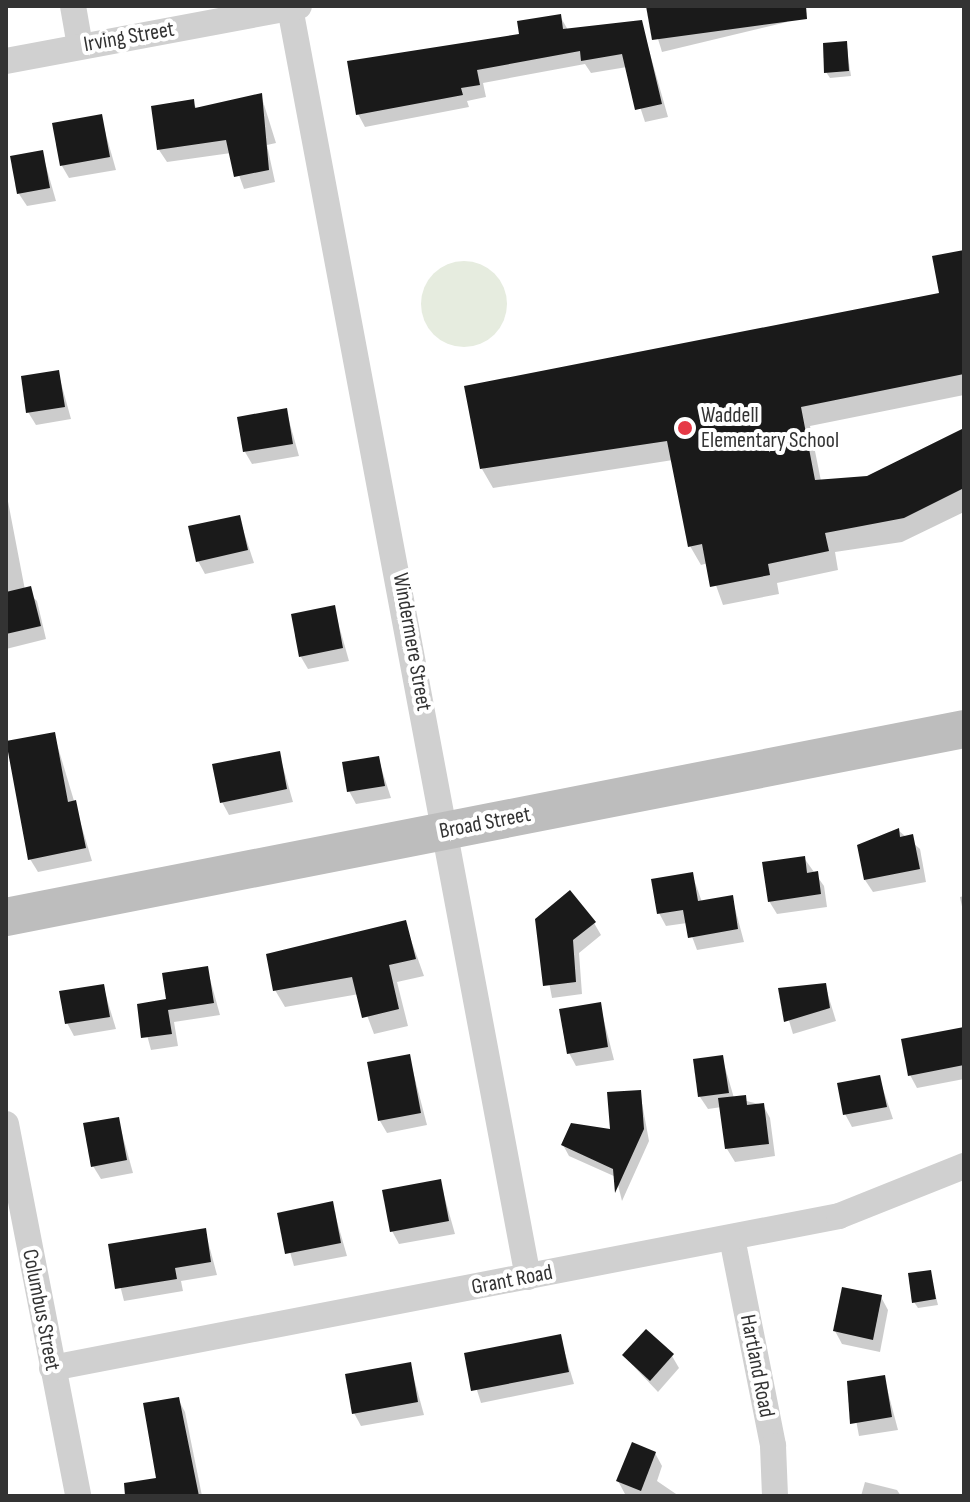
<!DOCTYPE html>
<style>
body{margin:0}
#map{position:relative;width:970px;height:1502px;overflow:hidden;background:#fff;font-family:"Sofia Sans Condensed",sans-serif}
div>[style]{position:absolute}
.green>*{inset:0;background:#e6ecdf}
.round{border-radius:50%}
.shadow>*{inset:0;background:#0003}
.building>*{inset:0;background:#1a1a1a}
.street>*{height:26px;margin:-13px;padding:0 13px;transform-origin:13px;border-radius:13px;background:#d0d0d0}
.secondary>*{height:38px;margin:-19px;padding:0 19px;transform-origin:19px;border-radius:19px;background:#bdbdbd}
.dots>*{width:22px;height:22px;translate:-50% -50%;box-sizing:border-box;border:4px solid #fff;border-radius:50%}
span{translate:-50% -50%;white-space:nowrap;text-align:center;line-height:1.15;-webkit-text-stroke:8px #fff;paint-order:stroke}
.street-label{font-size:22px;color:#333}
.poi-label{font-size:22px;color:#333}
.left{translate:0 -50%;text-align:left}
.frame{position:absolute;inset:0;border:8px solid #333;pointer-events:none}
</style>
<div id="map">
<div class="green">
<i class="round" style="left:421px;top:261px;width:86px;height:86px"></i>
</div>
<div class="shadow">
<i style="clip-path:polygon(648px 6px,784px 6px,787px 22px,662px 52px)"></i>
<i style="clip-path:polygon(560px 16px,568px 30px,641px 22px,668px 117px,645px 122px,627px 67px,591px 73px,585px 64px,483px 83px,486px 97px,467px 101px,469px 107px,365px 127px,358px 114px)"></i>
<i style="clip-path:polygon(846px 43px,851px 76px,830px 78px,826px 72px)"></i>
<i style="clip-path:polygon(261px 95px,276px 143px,267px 145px,275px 182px,244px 189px,231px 153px,167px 162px,159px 150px,192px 101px,197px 109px)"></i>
<i style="clip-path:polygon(101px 117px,116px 170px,69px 178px,62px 166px)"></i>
<i style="clip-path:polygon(42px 152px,56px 201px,27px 206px,19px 194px)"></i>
<i style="clip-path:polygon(964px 252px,964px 395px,810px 426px,821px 481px,867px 478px,964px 430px,964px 512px,902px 542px,835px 552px,838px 570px,777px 583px,779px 594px,723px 605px,708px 563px,701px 565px,690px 546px,673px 460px,493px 488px,482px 469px,942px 295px)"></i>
<i style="clip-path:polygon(58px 372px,71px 419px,36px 425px,28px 412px)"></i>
<i style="clip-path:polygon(286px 410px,299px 456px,252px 464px,245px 452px)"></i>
<i style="clip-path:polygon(6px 491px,25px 590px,37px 601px,46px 639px,6px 649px)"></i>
<i style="clip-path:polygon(239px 517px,254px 563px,205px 574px,198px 561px)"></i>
<i style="clip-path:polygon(334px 608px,349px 661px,308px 669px,301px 657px)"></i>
<i style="clip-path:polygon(54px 734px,92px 861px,38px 872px,30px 859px)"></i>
<i style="clip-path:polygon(279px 753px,293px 802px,229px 815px,222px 802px)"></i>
<i style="clip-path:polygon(378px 758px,391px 798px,356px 804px,349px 791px)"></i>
<i style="clip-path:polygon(898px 830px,920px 849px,926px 882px,873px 892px,865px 880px)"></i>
<i style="clip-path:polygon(804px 858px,824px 886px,827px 907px,777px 914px,769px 901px)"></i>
<i style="clip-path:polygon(692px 874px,702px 902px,732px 897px,744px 942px,697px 950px,687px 923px,666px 926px,659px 913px)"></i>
<i style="clip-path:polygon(964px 896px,964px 916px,960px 897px)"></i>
<i style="clip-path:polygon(537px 919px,594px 923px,601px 935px,579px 953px,582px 994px,552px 998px)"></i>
<i style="clip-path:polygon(405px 923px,424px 976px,397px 982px,408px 1026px,374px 1034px,359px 994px,285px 1007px,275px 990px)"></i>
<i style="clip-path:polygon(207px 968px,220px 1015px,174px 1022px,178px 1046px,151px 1050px,139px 1005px,168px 1001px)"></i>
<i style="clip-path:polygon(825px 985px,836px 1021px,793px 1034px,780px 990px)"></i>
<i style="clip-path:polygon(103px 986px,116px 1029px,74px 1036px,67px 1023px)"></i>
<i style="clip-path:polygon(600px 1005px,614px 1060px,576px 1066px,569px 1053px)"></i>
<i style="clip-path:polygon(964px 1029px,964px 1079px,917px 1088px,910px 1075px)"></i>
<i style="clip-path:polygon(409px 1056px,427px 1125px,387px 1133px,380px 1121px)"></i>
<i style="clip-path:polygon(722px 1057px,734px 1098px,763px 1105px,770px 1118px,775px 1156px,735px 1162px,727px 1149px,722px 1107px,708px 1109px,700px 1097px)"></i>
<i style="clip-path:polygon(879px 1077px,893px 1119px,852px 1127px,845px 1114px)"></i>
<i style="clip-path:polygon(640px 1092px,649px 1141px,622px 1201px,616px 1177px,569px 1156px,563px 1145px,612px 1131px)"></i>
<i style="clip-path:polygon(118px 1119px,133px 1173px,101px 1179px,93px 1166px)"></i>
<i style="clip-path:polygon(440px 1181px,455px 1234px,399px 1244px,392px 1231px)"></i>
<i style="clip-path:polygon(332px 1204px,347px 1256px,294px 1266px,279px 1214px)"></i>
<i style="clip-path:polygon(205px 1230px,217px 1275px,181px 1281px,183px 1291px,124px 1301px,110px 1246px)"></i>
<i style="clip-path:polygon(930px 1272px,938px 1305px,918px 1308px,914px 1302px)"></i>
<i style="clip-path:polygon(881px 1297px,888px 1310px,880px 1352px,842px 1344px,835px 1331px)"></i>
<i style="clip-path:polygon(560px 1336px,574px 1384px,481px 1403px,466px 1355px)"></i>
<i style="clip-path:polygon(624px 1356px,672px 1356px,679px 1368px,658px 1392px)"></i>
<i style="clip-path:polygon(410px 1364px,424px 1415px,361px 1426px,354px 1413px)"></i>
<i style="clip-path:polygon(884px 1377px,898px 1430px,859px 1436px,849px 1382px)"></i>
<i style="clip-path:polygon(178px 1399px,185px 1412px,202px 1496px,161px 1496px)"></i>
<i style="clip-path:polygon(655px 1453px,662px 1466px,657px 1481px,679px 1496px,625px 1494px,618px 1481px)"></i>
<i style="clip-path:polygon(865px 1482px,897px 1490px,901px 1496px,861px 1496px)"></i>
</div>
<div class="building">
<i style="clip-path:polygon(646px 6px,806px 6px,807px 19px,652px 40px)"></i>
<i style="clip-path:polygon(561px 14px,563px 29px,642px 20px,662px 104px,635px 110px,622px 54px,581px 61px,580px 51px,477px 70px,480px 85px,461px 88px,463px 95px,356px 115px,347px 61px,519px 34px,517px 21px)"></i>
<i style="clip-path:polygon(847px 41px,849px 71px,824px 73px,823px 43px)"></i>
<i style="clip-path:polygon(262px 93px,269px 170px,234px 177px,226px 140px,157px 150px,151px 106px,194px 99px,195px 108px)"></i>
<i style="clip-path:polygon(102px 114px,110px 157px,60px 166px,52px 123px)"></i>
<i style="clip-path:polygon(43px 150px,50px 188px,17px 194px,10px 156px)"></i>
<i style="clip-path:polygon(964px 250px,964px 374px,801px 407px,815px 480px,867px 476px,964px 428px,964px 488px,904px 518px,825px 533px,829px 551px,768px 564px,770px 575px,710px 587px,702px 544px,688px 547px,667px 441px,480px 469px,464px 386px,939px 293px,932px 256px)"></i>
<i style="clip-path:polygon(59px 370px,65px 407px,26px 413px,21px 376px)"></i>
<i style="clip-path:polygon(287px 408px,293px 444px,243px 452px,237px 417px)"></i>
<i style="clip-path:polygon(240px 515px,248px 550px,196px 562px,188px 526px)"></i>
<i style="clip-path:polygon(31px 586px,41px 626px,6px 634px,6px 592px)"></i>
<i style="clip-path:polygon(335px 605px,343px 648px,299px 657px,291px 614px)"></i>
<i style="clip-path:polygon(55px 732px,68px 802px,76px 800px,86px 848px,28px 860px,6px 741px)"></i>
<i style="clip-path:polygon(280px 751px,287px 789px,220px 803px,212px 764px)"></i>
<i style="clip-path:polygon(379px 756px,385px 786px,347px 792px,342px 762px)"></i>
<i style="clip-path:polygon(899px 828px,900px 837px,913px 834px,920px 869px,864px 880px,857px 845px)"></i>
<i style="clip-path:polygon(805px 856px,807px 873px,818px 871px,821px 894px,768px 902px,762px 862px)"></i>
<i style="clip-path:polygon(693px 872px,698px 901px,733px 895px,738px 929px,688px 938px,683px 910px,657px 914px,651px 879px)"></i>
<i style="clip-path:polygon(570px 890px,596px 922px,573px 940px,576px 982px,543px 986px,535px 919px)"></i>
<i style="clip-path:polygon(406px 920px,416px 959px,389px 965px,399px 1009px,362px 1018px,352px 977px,273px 991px,266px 954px)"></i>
<i style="clip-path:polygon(208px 966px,214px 1003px,168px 1010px,172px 1034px,141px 1038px,137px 1004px,166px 999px,162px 973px)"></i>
<i style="clip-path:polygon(826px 983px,830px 1008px,784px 1022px,778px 988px)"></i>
<i style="clip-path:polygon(104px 984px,110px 1017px,65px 1024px,59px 991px)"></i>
<i style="clip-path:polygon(601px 1002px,608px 1047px,567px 1054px,559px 1009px)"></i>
<i style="clip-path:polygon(964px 1027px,964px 1065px,908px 1076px,901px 1039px)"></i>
<i style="clip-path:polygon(410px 1054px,421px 1113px,378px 1121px,367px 1062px)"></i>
<i style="clip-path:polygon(723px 1055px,729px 1093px,698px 1097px,693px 1059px)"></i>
<i style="clip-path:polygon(880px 1075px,887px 1107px,843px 1115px,837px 1083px)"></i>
<i style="clip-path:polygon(641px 1090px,644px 1129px,615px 1193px,613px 1169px,561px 1145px,571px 1123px,610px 1129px,607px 1092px)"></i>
<i style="clip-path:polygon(746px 1095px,747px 1105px,764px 1103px,769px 1144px,725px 1149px,718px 1098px)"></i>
<i style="clip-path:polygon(119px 1117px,127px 1160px,91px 1167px,83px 1123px)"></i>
<i style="clip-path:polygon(441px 1179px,449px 1221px,390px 1232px,382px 1190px)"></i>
<i style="clip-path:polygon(333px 1201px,341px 1243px,285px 1254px,277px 1213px)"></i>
<i style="clip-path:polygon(206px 1228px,211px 1262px,175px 1268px,177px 1279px,115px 1289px,108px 1244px)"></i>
<i style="clip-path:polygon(931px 1270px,936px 1299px,912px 1303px,908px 1273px)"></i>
<i style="clip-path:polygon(842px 1287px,882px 1295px,873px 1340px,833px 1331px)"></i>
<i style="clip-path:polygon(646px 1329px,674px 1354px,650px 1381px,622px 1355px)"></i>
<i style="clip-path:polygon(561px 1334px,569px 1372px,471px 1391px,464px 1353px)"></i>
<i style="clip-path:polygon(411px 1362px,418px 1402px,352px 1414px,345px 1374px)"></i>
<i style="clip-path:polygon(885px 1375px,892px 1417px,850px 1424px,847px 1381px)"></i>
<i style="clip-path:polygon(179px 1397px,199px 1496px,125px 1496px,124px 1483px,156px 1478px,143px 1403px)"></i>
<i style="clip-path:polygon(632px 1442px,656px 1452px,641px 1491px,616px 1481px)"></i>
</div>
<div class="street">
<i style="left:73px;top:6px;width:41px;rotate:80.1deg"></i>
<i style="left:290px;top:8px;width:1291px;rotate:79.38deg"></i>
<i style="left:6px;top:61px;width:298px;rotate:-10.6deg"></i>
<i style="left:6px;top:1124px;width:379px;rotate:79deg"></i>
<i style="left:732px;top:1238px;width:212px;rotate:78.8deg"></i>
<i style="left:773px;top:1446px;width:50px;rotate:87.7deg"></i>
<i style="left:52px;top:1368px;width:802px;rotate:-10.93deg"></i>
<i style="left:839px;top:1216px;width:135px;rotate:-21.8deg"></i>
</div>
<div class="secondary">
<i style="left:6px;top:917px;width:976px;rotate:-11.1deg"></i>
</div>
<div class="dots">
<i style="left:685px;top:428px;background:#e63946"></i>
</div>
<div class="street-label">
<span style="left:129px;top:37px;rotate:-10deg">Irving Street</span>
<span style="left:412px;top:642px;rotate:80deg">Windermere Street</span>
<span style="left:485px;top:823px;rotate:-11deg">Broad Street</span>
<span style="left:512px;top:1280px;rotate:-11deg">Grant Road</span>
<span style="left:41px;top:1310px;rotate:79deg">Columbus Street</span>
<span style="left:757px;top:1366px;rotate:79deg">Hartland Road</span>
</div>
<div class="poi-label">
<span class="left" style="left:701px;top:428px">Waddell<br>Elementary School</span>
</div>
<div class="frame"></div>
</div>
